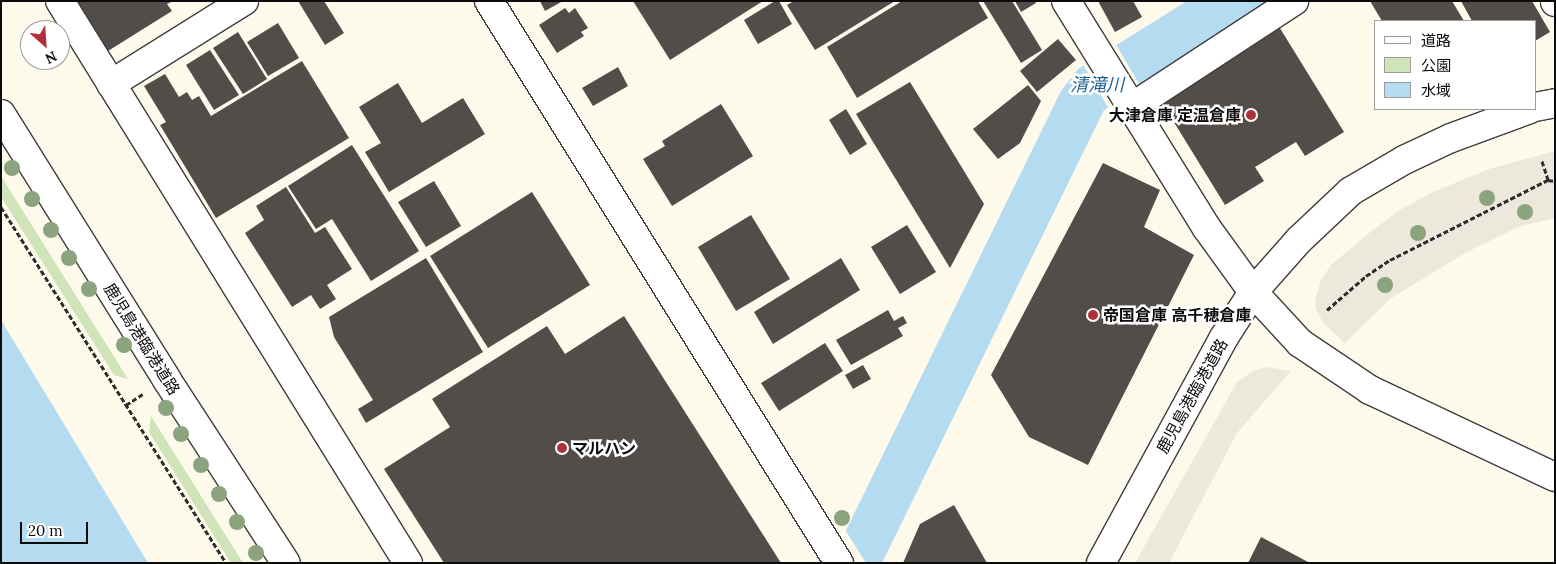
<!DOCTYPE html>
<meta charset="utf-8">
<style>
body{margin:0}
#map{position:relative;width:1556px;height:564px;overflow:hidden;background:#fdfaec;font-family:Lora,"Noto Sans JP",serif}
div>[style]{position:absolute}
.green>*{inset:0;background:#d0e4b9}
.plaza>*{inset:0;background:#ece8dc}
.water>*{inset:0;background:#b5dbf0}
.pier>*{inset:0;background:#fdfaec}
.building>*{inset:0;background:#534d49}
.path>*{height:3px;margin-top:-1.5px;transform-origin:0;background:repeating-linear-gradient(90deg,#2d2d2d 0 5px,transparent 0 7.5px)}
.roads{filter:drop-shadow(1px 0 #3e3e3e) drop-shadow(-1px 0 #3e3e3e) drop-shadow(0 1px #3e3e3e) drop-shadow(0 -1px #3e3e3e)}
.minor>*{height:28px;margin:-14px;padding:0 14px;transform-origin:14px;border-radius:14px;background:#fff}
.trees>*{width:16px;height:16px;margin:-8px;border-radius:50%;background:#8ca47d}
.dots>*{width:14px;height:14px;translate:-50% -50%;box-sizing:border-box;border:2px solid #fff;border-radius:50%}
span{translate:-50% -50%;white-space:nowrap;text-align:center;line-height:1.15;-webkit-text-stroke:5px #fff;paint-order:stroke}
.poi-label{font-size:16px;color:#0b0b0b;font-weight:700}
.right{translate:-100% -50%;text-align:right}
.left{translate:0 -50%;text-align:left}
.street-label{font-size:16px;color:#0b0b0b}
.water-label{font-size:18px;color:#206192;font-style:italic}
.frame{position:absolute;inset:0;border:2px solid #0b0b0b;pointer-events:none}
.legend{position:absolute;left:1374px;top:20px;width:162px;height:90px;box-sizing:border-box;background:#fff;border:1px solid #9d9d9d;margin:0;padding:6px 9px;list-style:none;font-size:15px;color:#0b0b0b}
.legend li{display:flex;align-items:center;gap:10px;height:25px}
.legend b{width:25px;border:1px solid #9d9d9d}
.north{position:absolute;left:20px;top:20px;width:50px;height:50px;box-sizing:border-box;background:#fff;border:1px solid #9d9d9d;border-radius:50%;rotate:154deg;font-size:14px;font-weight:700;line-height:20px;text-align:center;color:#0b0b0b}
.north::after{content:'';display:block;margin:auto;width:18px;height:22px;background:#af3037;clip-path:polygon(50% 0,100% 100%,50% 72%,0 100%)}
.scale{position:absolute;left:20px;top:522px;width:68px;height:22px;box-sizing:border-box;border:2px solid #0b0b0b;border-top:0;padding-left:6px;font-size:15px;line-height:18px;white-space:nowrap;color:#0b0b0b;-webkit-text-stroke:4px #fff;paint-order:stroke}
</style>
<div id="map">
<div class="green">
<i style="clip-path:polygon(1px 176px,128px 379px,114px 375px,1px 197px)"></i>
<i style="clip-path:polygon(151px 416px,243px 563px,231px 563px,149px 432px)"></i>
</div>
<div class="plaza">
<i style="clip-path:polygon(1555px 151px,1555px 218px,1518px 227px,1463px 254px,1390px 299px,1345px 343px,1324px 324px,1316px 310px,1315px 300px,1321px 280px,1331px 265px,1368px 234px,1398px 211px,1433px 192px,1489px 169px)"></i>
<i style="clip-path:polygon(1266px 367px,1291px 371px,1237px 433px,1169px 563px,1135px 563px,1237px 382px,1253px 371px)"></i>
</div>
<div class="water">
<i style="clip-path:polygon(1187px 1px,1278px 1px,1104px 110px,882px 563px,830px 563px,1061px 91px,1078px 69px)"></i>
<i style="clip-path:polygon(1px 320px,148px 563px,1px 563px)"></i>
</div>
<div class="pier">
<i style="clip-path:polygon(1115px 43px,1142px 89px,1109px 109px,1082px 63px)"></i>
<i style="clip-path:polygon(844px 528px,866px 563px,827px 563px)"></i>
</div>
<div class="building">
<i style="clip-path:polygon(77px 1px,173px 1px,167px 4px,172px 11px,108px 51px)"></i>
<i style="clip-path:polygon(298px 1px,324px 1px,344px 33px,325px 45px)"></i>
<i style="clip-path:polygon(540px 1px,563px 1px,545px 11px)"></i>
<i style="clip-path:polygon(633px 1px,763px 1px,670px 60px)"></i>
<i style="clip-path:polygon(775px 1px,779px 1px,792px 24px,758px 44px,744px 20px)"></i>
<i style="clip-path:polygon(794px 1px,895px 1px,815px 50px,787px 5px)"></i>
<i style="clip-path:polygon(902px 1px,978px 1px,988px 18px,857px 98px,827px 47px)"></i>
<i style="clip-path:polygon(983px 1px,1012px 1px,1042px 50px,1021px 63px)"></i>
<i style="clip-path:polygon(1015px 1px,1035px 1px,1036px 3px,1021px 12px)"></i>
<i style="clip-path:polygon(1098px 1px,1133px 1px,1142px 17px,1115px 32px)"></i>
<i style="clip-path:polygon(1370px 1px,1452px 1px,1464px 21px,1382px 21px)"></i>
<i style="clip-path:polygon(1461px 1px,1532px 1px,1550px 32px,1535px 41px,1535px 21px,1472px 21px)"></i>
<i style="clip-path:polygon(565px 8px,569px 13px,575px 8px,588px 28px,581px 32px,584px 36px,557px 53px,539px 25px)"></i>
<i style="clip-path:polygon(278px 23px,299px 58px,268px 76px,247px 42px)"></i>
<i style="clip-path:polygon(1278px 25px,1344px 132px,1305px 156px,1296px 142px,1255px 167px,1264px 181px,1225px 205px,1159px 98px)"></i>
<i style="clip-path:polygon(238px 32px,267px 79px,243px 94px,213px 48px)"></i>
<i style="clip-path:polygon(1058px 39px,1076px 60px,1037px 92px,1020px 71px)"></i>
<i style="clip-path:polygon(210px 50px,239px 95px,214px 110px,186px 65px)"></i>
<i style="clip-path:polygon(302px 61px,349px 138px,216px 218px,160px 125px,166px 122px,144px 86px,165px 74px,179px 97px,187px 92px,192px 100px,199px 96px,211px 116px)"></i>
<i style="clip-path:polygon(618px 67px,628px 86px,593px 106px,582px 88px)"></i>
<i style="clip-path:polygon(910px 82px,984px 204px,950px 268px,856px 114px)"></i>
<i style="clip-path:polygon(398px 83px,422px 123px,463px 98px,485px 134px,389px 192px,365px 152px,381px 143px,359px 107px)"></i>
<i style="clip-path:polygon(1028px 85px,1041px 101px,1020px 143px,998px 159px,973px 129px)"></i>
<i style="clip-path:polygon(721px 104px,753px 156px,672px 206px,643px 159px,665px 146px,662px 141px)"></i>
<i style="clip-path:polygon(846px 109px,867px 144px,850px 155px,829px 120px)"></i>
<i style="clip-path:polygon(352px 145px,419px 251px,371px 281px,332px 219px,316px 229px,288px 186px)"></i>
<i style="clip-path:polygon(1103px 163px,1160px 190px,1144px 227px,1194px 255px,1088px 465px,1029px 437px,991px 375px)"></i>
<i style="clip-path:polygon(434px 181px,461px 226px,426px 247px,398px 202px)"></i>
<i style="clip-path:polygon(286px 187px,315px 233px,325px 227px,352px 269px,327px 285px,336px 299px,320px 309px,311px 295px,292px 307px,245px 233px,264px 220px,256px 206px)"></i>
<i style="clip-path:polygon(532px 192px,590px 285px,488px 348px,430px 256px)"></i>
<i style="clip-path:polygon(751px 215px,790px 279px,736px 311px,698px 247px)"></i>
<i style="clip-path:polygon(907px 225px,936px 272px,900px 294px,871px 247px)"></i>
<i style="clip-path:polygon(426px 258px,483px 352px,366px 423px,358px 409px,373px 400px,334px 337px,329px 317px)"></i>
<i style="clip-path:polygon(841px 258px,860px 290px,773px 344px,754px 312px)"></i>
<i style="clip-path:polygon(888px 310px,894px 321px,903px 316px,907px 323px,898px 328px,903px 336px,851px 365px,836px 340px)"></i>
<i style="clip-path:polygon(624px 316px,781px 563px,444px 563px,384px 469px,450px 427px,432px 399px,547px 326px,565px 354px)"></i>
<i style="clip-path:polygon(825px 343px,843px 371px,779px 411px,761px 383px)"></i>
<i style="clip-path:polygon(863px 365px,871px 379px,853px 389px,845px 375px)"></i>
<i style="clip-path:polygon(954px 505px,987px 563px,903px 563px,920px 524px)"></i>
<i style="clip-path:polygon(1261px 537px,1310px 563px,1248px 563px)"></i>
</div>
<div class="path">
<i style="left:1542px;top:161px;width:20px;rotate:72deg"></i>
<i style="left:1px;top:207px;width:421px;rotate:57.7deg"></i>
<i style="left:1327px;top:310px;width:52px;rotate:-41.1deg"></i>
<i style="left:1366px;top:276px;width:29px;rotate:-34deg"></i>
<i style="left:1390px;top:260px;width:177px;rotate:-26.9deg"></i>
<i style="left:1548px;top:180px;width:7px;rotate:8deg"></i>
<i style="left:126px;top:405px;width:20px;rotate:-33deg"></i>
</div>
<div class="roads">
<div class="minor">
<i style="left:60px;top:1px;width:661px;rotate:58.23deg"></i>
<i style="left:489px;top:1px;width:662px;rotate:58.09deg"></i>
<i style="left:1066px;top:1px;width:266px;rotate:58.2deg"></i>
<i style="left:1206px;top:227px;width:80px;rotate:54.1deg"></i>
<i style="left:1253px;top:292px;width:69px;rotate:47.3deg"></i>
<i style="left:1300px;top:343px;width:84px;rotate:33.9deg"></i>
<i style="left:1370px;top:390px;width:204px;rotate:25.2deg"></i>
<i style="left:1555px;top:1px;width:1px;rotate:90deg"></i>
<i style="left:111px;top:84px;width:157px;rotate:-32deg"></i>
<i style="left:1132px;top:107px;width:194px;rotate:-33.2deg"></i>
<i style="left:1535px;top:107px;width:20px;rotate:-11deg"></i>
<i style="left:1px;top:114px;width:314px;rotate:58deg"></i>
<i style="left:167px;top:380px;width:218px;rotate:57deg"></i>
<i style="left:1101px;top:563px;width:255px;rotate:-61.4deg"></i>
<i style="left:1223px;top:339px;width:56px;rotate:-57.4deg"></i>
<i style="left:1253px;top:292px;width:69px;rotate:-48.5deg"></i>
<i style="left:1299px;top:240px;width:71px;rotate:-43.3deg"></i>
<i style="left:1351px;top:191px;width:61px;rotate:-30.3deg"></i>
<i style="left:1404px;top:160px;width:52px;rotate:-25.1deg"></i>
<i style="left:1451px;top:138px;width:84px;rotate:-20.2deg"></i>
</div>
</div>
<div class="trees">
<i style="left:12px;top:168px"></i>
<i style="left:1487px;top:198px"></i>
<i style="left:32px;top:199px"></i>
<i style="left:1525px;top:212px"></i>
<i style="left:51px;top:230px"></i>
<i style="left:1418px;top:233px"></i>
<i style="left:69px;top:258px"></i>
<i style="left:1385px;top:285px"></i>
<i style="left:89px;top:289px"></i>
<i style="left:124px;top:345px"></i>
<i style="left:166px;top:408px"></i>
<i style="left:181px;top:434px"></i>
<i style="left:201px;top:465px"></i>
<i style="left:219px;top:494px"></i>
<i style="left:842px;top:518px"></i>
<i style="left:237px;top:522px"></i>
<i style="left:256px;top:553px"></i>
</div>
<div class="dots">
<i style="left:1251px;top:115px;background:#af3037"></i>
<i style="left:1093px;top:315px;background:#af3037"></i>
<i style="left:562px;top:448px;background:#af3037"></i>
</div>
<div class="poi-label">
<span class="right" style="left:1241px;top:115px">大津倉庫 定温倉庫</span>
<span class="left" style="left:1103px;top:315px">帝国倉庫 高千穂倉庫</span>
<span class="left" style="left:572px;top:448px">マルハン</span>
</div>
<div class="street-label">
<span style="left:142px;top:339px;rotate:58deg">鹿児島港臨港道路</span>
<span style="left:1192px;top:396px;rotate:-61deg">鹿児島港臨港道路</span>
</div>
<div class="water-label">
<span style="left:1097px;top:85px">清滝川</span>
</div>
<div class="frame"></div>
<ul class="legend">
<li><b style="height:6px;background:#fff"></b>道路</li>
<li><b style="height:14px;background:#d0e4b9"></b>公園</li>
<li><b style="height:14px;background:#b5dbf0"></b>水域</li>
</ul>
<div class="north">N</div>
<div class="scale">20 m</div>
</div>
